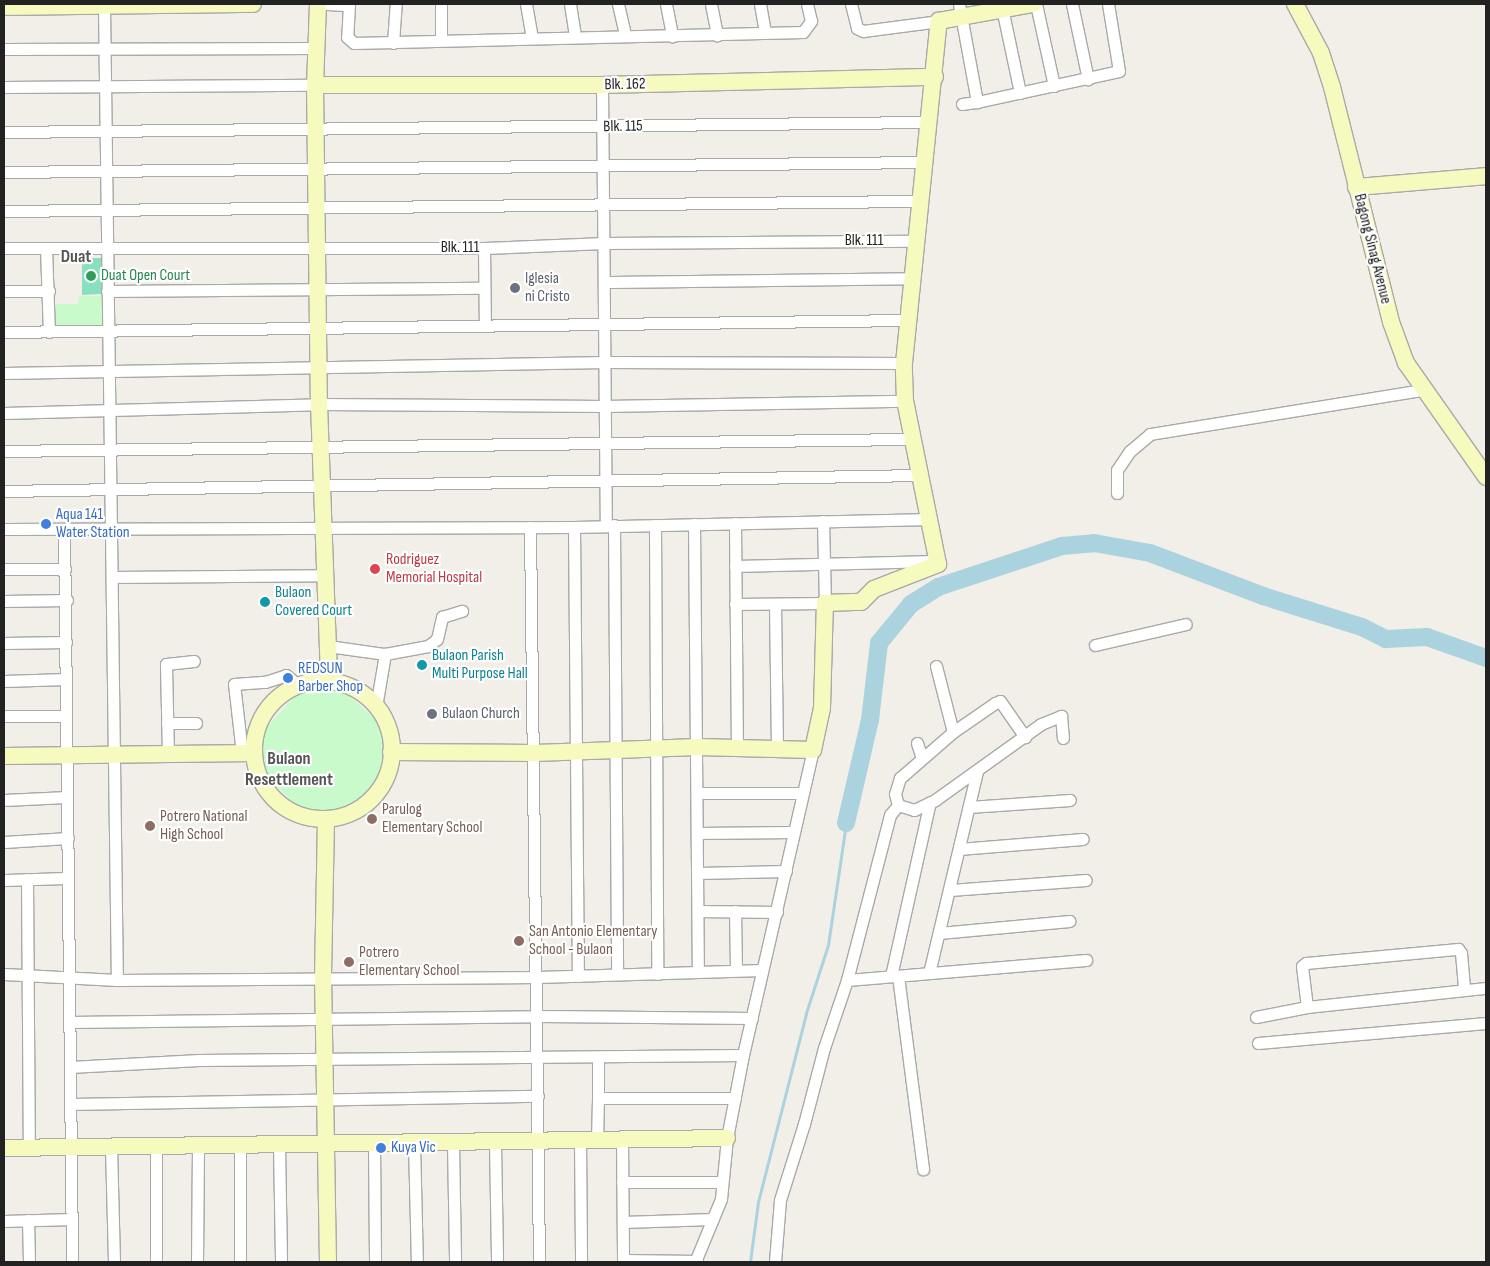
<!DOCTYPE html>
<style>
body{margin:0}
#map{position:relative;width:1490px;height:1266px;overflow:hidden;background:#f2efe9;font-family:"Sofia Sans Condensed",sans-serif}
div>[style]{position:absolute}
.park>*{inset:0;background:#c8facc}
.pitch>*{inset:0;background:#88e0be}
.stream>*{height:3px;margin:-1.5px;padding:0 1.5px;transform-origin:1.5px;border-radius:1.5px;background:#aad3df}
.river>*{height:18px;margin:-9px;padding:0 9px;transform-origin:9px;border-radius:9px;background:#aad3df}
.roads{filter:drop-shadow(1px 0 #a9a9a9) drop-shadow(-1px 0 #a9a9a9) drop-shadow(0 1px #a9a9a9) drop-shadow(0 -1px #a9a9a9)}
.street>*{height:11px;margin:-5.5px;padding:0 5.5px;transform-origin:5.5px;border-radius:5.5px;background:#fff}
.secondary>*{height:16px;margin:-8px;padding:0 8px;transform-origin:8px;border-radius:8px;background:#f7fabf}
.secondary>.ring{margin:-8px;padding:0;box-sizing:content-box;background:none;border:16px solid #f7fabf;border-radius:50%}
.dots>*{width:14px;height:14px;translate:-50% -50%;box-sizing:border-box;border:2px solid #fff;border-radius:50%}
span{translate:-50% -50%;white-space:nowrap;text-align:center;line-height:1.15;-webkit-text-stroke:4.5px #fff;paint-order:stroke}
.street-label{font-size:16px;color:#222}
.leisure-label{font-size:16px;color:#27864d}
.left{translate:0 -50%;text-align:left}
.worship-label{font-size:16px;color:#5b616d}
.shop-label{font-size:16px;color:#366cbe}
.health-label{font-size:16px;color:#be3a42}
.culture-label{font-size:16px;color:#0d838f}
.education-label{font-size:16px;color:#785e54}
.neighbourhood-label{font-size:18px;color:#555;font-weight:700}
.frame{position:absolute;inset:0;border:5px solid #222;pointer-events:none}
</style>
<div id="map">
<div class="park">
<i style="clip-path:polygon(79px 296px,103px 296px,103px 328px,52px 329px,52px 304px,78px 304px)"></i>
<i style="clip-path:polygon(324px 692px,347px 694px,383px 726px,384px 774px,351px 809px,301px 810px,270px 780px,260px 757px,259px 743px,267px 727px,296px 695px)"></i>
</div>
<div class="pitch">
<i style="clip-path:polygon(82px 258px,101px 258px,101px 294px,82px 295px)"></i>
</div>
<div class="stream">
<i style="left:750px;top:1262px;width:61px;rotate:-82.4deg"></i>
<i style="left:758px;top:1202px;width:195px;rotate:-75.7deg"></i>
<i style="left:806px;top:1013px;width:71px;rotate:-72.1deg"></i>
<i style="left:828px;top:945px;width:123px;rotate:-81.6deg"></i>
</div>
<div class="river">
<i style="left:846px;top:823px;width:106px;rotate:-76.9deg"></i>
<i style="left:870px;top:720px;width:78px;rotate:-83.3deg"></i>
<i style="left:879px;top:643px;width:50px;rotate:-50.6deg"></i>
<i style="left:911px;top:604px;width:32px;rotate:-32deg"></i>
<i style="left:938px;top:587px;width:131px;rotate:-18.3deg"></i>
<i style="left:1062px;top:546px;width:32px;rotate:-5deg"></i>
<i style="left:1094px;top:543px;width:57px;rotate:10.1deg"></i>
<i style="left:1150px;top:553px;width:121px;rotate:20.8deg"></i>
<i style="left:1263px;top:596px;width:104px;rotate:17.4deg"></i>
<i style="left:1362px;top:627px;width:27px;rotate:27deg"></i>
<i style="left:1386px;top:639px;width:41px;rotate:-2.8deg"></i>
<i style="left:1427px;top:637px;width:63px;rotate:19.6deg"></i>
</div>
<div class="roads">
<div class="street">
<i style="left:327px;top:4px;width:22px;rotate:3deg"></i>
<i style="left:349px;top:4px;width:33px;rotate:93deg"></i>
<i style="left:347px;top:37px;width:9px;rotate:41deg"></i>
<i style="left:354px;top:43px;width:449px;rotate:-1.4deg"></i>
<i style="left:803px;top:32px;width:14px;rotate:-54deg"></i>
<i style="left:811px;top:21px;width:17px;rotate:-103deg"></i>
<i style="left:526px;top:4px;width:34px;rotate:80deg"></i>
<i style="left:570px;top:4px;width:31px;rotate:81deg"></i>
<i style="left:618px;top:4px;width:32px;rotate:77deg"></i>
<i style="left:666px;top:4px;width:33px;rotate:79deg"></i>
<i style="left:711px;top:4px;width:32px;rotate:79deg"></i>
<i style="left:760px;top:4px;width:28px;rotate:80deg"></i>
<i style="left:851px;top:4px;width:25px;rotate:76deg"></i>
<i style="left:857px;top:28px;width:7px;rotate:27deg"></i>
<i style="left:863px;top:31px;width:77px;rotate:-7.5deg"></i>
<i style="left:959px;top:4px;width:100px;rotate:79.6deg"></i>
<i style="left:977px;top:102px;width:145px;rotate:-12.3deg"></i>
<i style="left:1119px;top:71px;width:68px;rotate:-99.3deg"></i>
<i style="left:1036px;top:4px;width:84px;rotate:77.6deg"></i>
<i style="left:1072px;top:4px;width:77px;rotate:78deg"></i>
<i style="left:104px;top:6px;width:974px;rotate:89.24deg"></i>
<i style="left:1002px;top:8px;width:87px;rotate:78deg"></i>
<i style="left:441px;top:39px;width:35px;rotate:-90deg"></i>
<i style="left:393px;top:43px;width:39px;rotate:-86deg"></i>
<i style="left:4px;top:49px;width:312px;rotate:-0.2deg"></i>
<i style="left:602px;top:85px;width:440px;rotate:89.5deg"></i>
<i style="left:4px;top:87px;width:311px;rotate:-0.4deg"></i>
<i style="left:962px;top:104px;width:15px;rotate:-8deg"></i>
<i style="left:4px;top:132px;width:925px;rotate:-0.62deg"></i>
<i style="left:4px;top:172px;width:919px;rotate:-0.62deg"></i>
<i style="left:4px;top:211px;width:915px;rotate:-0.63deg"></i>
<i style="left:4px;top:248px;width:480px"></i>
<i style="left:484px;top:248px;width:120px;rotate:-2.4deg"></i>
<i style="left:604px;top:243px;width:311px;rotate:-0.4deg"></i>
<i style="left:46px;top:248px;width:84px;rotate:88deg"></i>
<i style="left:484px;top:248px;width:78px;rotate:89.3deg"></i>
<i style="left:604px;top:282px;width:308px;rotate:-0.7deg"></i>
<i style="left:4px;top:291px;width:45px"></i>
<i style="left:107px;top:291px;width:377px;rotate:-0.5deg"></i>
<i style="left:4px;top:332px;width:903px;rotate:-0.76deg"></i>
<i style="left:4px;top:373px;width:602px;rotate:-1.05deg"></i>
<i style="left:606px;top:362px;width:298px;rotate:0.2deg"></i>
<i style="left:4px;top:413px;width:315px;rotate:-1.6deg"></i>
<i style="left:319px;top:404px;width:285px;rotate:0.4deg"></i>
<i style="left:604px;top:406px;width:301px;rotate:-1deg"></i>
<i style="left:4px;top:451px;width:908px;rotate:-0.76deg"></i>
<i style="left:4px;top:491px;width:918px;rotate:-1deg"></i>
<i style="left:1117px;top:493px;width:23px;rotate:-90deg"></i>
<i style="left:1117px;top:470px;width:23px;rotate:-56deg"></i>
<i style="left:1130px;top:451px;width:26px;rotate:-40deg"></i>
<i style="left:1150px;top:434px;width:277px;rotate:-9.2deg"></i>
<i style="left:735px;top:523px;width:225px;rotate:89.5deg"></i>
<i style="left:694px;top:524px;width:448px;rotate:89.5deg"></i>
<i style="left:614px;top:525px;width:448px;rotate:89.6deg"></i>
<i style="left:655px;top:525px;width:449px;rotate:89.7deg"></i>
<i style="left:530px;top:527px;width:735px;rotate:89.3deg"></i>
<i style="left:574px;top:527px;width:449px;rotate:89.5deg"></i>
<i style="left:4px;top:529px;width:570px;rotate:-0.2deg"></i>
<i style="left:574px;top:527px;width:357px;rotate:-1.3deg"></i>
<i style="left:64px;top:529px;width:733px;rotate:89.37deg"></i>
<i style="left:735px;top:566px;width:200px;rotate:-1.4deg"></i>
<i style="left:4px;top:569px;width:61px"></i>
<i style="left:112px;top:577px;width:212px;rotate:-0.5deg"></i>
<i style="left:4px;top:601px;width:63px;rotate:-0.9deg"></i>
<i style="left:735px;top:604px;width:90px;rotate:-0.6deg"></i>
<i style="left:825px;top:603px;width:82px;rotate:-91.4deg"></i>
<i style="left:775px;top:605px;width:142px;rotate:89.2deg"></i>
<i style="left:4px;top:643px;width:62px;rotate:-0.9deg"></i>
<i style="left:1095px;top:645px;width:93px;rotate:-13deg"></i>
<i style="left:328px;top:646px;width:58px;rotate:8deg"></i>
<i style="left:385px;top:654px;width:44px;rotate:-10.5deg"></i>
<i style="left:428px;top:646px;width:11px;rotate:-38deg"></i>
<i style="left:437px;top:639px;width:23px;rotate:-77deg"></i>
<i style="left:442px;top:617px;width:21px;rotate:-17deg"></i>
<i style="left:936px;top:666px;width:68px;rotate:75.6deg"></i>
<i style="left:4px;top:681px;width:62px;rotate:-1.8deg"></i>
<i style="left:376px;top:707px;width:54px;rotate:-80.4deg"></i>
<i style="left:4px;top:716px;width:62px"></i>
<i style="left:167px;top:723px;width:29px"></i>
<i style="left:917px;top:743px;width:16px;rotate:72deg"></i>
<i style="left:242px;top:753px;width:69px;rotate:-96.6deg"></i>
<i style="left:234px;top:684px;width:31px;rotate:-4deg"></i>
<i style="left:265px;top:682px;width:22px;rotate:-18deg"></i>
<i style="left:286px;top:675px;width:16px;rotate:40deg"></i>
<i style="left:168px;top:754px;width:90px;rotate:-91.3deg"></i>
<i style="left:166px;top:664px;width:28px;rotate:-6deg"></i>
<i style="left:697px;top:793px;width:105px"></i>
<i style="left:4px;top:800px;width:63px;rotate:-2.7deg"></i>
<i style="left:898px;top:805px;width:11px;rotate:-105deg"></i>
<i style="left:895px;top:794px;width:17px;rotate:-73deg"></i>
<i style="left:900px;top:778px;width:70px;rotate:-41deg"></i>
<i style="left:953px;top:732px;width:51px;rotate:-34.6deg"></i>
<i style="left:995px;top:703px;width:5px;rotate:-22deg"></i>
<i style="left:1000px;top:701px;width:44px;rotate:55.2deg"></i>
<i style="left:969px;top:807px;width:101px;rotate:-4deg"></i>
<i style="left:697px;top:833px;width:97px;rotate:-0.6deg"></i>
<i style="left:4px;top:842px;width:64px;rotate:-3.6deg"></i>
<i style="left:959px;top:849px;width:124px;rotate:-4.6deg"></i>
<i style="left:697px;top:873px;width:89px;rotate:-1.3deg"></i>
<i style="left:27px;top:879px;width:269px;rotate:89.6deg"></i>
<i style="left:4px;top:880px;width:63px;rotate:-1.8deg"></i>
<i style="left:950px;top:890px;width:136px;rotate:-4.2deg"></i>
<i style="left:698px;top:911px;width:79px;rotate:0.7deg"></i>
<i style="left:735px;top:911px;width:59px;rotate:89deg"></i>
<i style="left:939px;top:933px;width:131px;rotate:-5.3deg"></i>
<i style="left:929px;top:973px;width:207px;rotate:-76.6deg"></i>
<i style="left:4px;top:974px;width:113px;rotate:3deg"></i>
<i style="left:117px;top:980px;width:421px;rotate:-0.4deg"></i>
<i style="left:538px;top:977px;width:224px;rotate:-1.8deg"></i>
<i style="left:891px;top:976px;width:178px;rotate:-77.4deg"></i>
<i style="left:898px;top:976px;width:195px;rotate:82.6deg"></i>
<i style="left:847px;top:980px;width:240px;rotate:-4.8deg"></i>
<i style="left:1307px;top:1007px;width:41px;rotate:-97deg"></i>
<i style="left:1302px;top:966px;width:5px;rotate:-37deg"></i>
<i style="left:1306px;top:963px;width:153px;rotate:-5.3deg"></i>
<i style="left:1458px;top:949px;width:5px;rotate:53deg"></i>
<i style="left:1461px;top:953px;width:37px;rotate:85deg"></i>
<i style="left:1256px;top:1017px;width:52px;rotate:-11.1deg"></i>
<i style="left:1307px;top:1007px;width:180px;rotate:-6.1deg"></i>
<i style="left:70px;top:1022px;width:467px;rotate:-0.7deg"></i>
<i style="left:537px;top:1016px;width:215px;rotate:0.5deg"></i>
<i style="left:1258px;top:1043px;width:229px;rotate:-5deg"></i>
<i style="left:598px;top:1058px;width:40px;rotate:90deg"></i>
<i style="left:70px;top:1067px;width:129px;rotate:-3.1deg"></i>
<i style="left:199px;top:1060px;width:544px;rotate:-0.53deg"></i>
<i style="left:70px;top:1104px;width:468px;rotate:-1deg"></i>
<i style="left:580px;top:1139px;width:123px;rotate:89.5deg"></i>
<i style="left:622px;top:1139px;width:123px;rotate:89.5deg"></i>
<i style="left:597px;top:1140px;width:42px;rotate:-88.6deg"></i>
<i style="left:598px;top:1098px;width:137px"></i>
<i style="left:414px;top:1143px;width:119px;rotate:88.6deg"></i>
<i style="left:453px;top:1143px;width:119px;rotate:89deg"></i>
<i style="left:495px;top:1143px;width:119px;rotate:89deg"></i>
<i style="left:374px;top:1144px;width:118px;rotate:89.5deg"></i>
<i style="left:279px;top:1145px;width:117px;rotate:89deg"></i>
<i style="left:111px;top:1147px;width:115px;rotate:88.5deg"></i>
<i style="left:156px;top:1147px;width:115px;rotate:90deg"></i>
<i style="left:622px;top:1182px;width:100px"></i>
<i style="left:28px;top:1220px;width:42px;rotate:88.6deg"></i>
<i style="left:4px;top:1221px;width:68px;rotate:-1.7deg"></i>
<i style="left:623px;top:1222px;width:90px;rotate:-1.9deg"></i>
<i style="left:623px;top:1260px;width:74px;rotate:0.8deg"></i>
<i style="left:197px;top:1262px;width:116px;rotate:-89.5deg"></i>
<i style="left:240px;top:1262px;width:116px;rotate:-90deg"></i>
<i style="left:695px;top:1262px;width:68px;rotate:-67.6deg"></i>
<i style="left:721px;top:1199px;width:61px;rotate:-84.4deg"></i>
<i style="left:727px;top:1138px;width:85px;rotate:-79.1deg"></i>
<i style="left:743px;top:1055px;width:313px;rotate:-77.1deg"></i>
<i style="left:775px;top:1262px;width:62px;rotate:-85.4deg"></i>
<i style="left:780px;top:1200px;width:80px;rotate:-72.5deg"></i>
<i style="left:804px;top:1124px;width:79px;rotate:-75.3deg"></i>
<i style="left:824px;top:1048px;width:72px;rotate:-71.3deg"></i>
<i style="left:847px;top:980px;width:171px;rotate:-75.4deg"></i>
<i style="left:890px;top:815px;width:13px;rotate:-51deg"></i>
<i style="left:898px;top:805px;width:17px;rotate:17deg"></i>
<i style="left:914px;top:810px;width:23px;rotate:-25deg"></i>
<i style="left:935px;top:800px;width:130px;rotate:-35.6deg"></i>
<i style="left:1041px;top:724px;width:22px;rotate:-22deg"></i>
<i style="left:1061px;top:716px;width:22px;rotate:85deg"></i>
</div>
<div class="secondary">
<i style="left:318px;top:4px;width:81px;rotate:92.1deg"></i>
<i style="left:315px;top:85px;width:319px;rotate:89.3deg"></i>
<i style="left:319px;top:404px;width:275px;rotate:87.9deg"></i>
<i style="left:1295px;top:4px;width:55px;rotate:62deg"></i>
<i style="left:1321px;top:53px;width:36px;rotate:72deg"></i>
<i style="left:1332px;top:87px;width:242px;rotate:75.9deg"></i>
<i style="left:1391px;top:322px;width:44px;rotate:69.9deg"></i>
<i style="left:1406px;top:363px;width:139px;rotate:54.9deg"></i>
<i style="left:4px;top:7px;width:249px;rotate:-0.7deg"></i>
<i style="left:315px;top:85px;width:287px"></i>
<i style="left:602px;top:85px;width:333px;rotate:-1.4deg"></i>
<i style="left:1356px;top:187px;width:130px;rotate:-4.8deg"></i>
<i class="ring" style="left:254px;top:681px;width:122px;height:122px"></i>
<i style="left:391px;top:752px;width:144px;rotate:0.4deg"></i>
<i style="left:535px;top:753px;width:163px;rotate:-2.1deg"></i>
<i style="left:698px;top:747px;width:115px;rotate:1.5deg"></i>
<i style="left:813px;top:750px;width:43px;rotate:-77.9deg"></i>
<i style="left:822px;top:708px;width:105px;rotate:-88.4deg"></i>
<i style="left:825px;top:603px;width:36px;rotate:-2deg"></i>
<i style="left:861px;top:602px;width:18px;rotate:-45deg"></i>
<i style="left:874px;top:589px;width:69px;rotate:-21.3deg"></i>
<i style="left:938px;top:564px;width:166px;rotate:-101.4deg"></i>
<i style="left:905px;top:401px;width:38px;rotate:-92deg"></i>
<i style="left:904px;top:363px;width:344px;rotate:-84.2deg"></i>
<i style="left:939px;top:21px;width:96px;rotate:-10.3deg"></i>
<i style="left:4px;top:756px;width:249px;rotate:-0.7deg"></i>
<i style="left:326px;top:820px;width:156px;rotate:91.1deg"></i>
<i style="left:323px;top:976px;width:286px;rotate:89deg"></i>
<i style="left:4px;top:1148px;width:723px;rotate:-0.79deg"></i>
</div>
</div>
<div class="dots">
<i style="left:91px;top:276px;background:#2e9e5b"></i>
<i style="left:515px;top:288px;background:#6b7280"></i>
<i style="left:46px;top:524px;background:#3f7fe0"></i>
<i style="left:375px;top:569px;background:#e0444e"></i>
<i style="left:265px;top:602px;background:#0f9aa8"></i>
<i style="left:422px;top:665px;background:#0f9aa8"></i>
<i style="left:288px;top:678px;background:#3f7fe0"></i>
<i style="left:432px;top:714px;background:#6b7280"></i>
<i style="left:372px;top:819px;background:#8d6e63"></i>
<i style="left:150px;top:826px;background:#8d6e63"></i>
<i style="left:519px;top:941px;background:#8d6e63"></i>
<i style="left:349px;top:962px;background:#8d6e63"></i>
<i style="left:381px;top:1148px;background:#3f7fe0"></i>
</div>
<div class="street-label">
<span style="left:625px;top:85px;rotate:-1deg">Blk. 162</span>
<span style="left:623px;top:127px;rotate:-1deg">Blk. 115</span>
<span style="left:864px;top:241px">Blk. 111</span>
<span style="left:460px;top:248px">Blk. 111</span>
<span style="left:1372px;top:249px;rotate:76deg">Bagong Sinag Avenue</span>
</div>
<div class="leisure-label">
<span class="left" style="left:101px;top:276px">Duat Open Court</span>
</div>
<div class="worship-label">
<span class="left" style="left:525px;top:288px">Iglesia<br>ni Cristo</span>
<span class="left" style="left:442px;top:714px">Bulaon Church</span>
</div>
<div class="shop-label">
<span class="left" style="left:56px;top:524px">Aqua 141<br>Water Station</span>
<span class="left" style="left:298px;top:678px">REDSUN<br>Barber Shop</span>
<span class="left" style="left:391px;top:1148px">Kuya Vic</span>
</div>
<div class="health-label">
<span class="left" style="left:386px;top:569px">Rodriguez<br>Memorial Hospital</span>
</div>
<div class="culture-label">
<span class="left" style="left:275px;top:602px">Bulaon<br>Covered Court</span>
<span class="left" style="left:432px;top:665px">Bulaon Parish<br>Multi Purpose Hall</span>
</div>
<div class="education-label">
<span class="left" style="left:382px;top:819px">Parulog<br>Elementary School</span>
<span class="left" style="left:160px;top:826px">Potrero National<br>High School</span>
<span class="left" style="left:529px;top:941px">San Antonio Elementary<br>School - Bulaon</span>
<span class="left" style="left:359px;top:962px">Potrero<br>Elementary School</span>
</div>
<div class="neighbourhood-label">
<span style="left:76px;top:257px">Duat</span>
<span style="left:289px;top:770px">Bulaon<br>Resettlement</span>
</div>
<div class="frame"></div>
</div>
